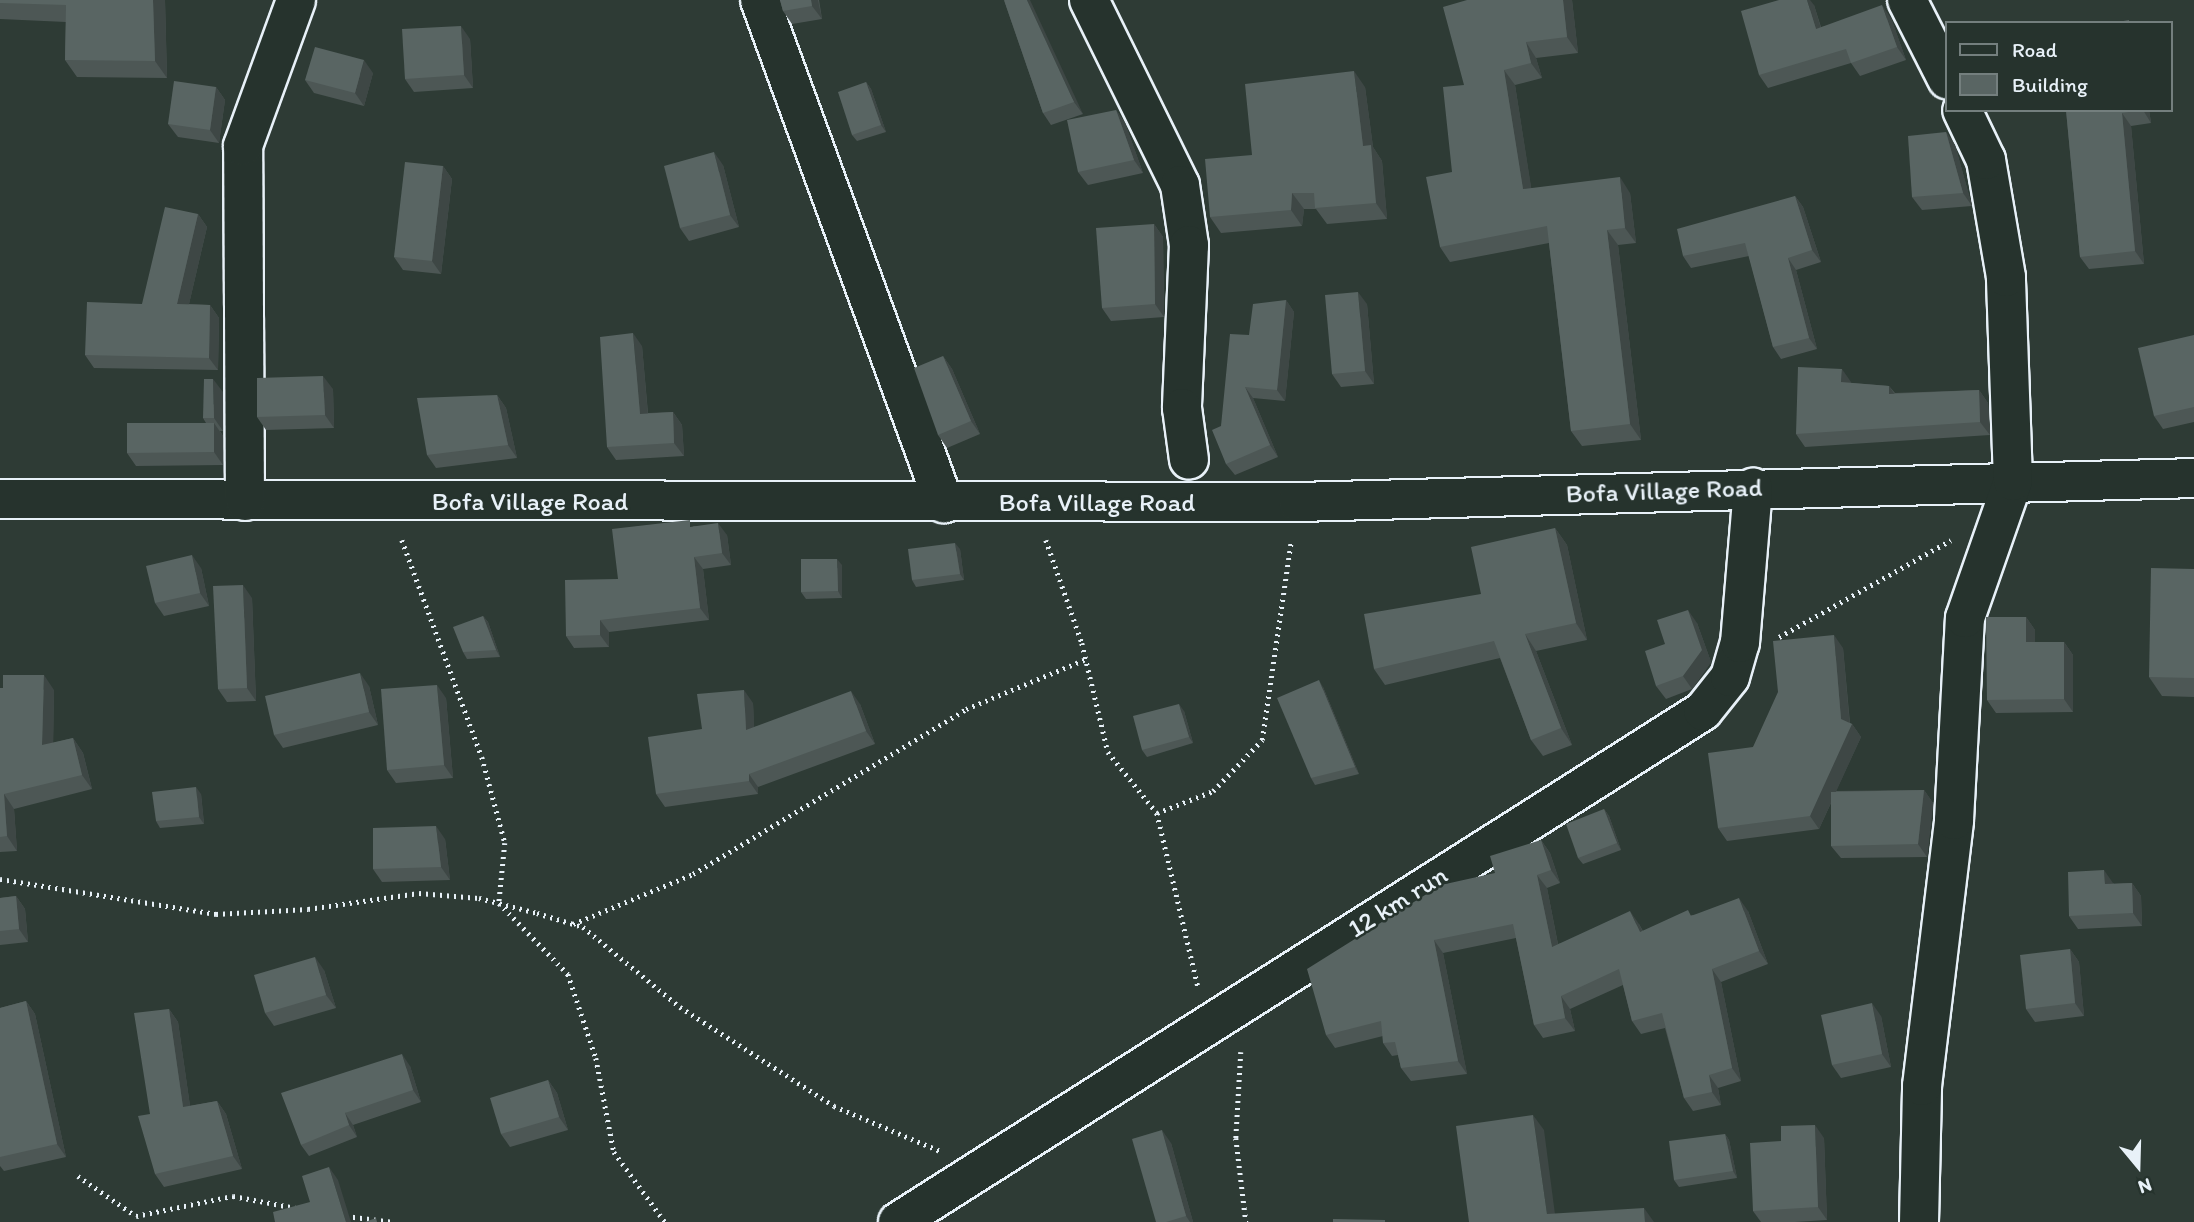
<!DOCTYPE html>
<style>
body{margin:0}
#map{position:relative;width:2194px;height:1222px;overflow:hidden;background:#2e3b35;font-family:Itim,sans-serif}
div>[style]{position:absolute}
.path>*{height:4.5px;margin-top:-2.25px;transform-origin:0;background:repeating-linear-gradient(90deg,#e8f1f8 0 2px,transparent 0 7px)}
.roads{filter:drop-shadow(2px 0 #e8f1f8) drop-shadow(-2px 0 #e8f1f8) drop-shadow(0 2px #e8f1f8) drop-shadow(0 -2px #e8f1f8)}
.minor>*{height:38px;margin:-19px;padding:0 19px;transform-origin:19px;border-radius:19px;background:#26332d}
.wall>*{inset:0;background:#4d5755}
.shaded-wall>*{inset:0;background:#3e4745}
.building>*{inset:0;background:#596563}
span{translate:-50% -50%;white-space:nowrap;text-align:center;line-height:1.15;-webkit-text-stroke:5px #26332d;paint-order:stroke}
.street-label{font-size:26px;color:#e8f1f8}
.legend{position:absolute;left:1945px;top:21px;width:228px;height:91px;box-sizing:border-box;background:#26332d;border:2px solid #747f7e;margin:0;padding:9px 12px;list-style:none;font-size:21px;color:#e8f1f8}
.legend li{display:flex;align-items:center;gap:14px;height:35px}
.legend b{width:35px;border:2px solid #747f7e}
.north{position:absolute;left:2103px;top:1131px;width:70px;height:70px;-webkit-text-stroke:5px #26332d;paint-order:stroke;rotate:161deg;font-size:19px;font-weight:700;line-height:28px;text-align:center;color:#e8f1f8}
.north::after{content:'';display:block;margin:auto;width:24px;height:32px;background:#e8f1f8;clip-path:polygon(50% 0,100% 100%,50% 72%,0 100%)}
</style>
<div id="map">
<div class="path">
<i style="left:402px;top:540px;width:231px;rotate:69.8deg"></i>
<i style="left:482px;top:757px;width:89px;rotate:75deg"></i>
<i style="left:505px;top:843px;width:60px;rotate:95.7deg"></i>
<i style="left:499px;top:903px;width:99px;rotate:45.8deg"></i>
<i style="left:568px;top:974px;width:89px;rotate:71.6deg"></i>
<i style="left:596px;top:1058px;width:96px;rotate:79.2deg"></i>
<i style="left:614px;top:1152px;width:87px;rotate:53.9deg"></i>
<i style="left:1046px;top:540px;width:109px;rotate:70.7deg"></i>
<i style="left:1082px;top:643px;width:112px;rotate:76.6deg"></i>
<i style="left:1108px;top:752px;width:78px;rotate:51.2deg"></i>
<i style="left:1157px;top:813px;width:179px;rotate:76.7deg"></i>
<i style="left:1779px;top:637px;width:197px;rotate:-29.4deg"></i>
<i style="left:1157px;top:813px;width:60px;rotate:-21.4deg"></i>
<i style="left:1213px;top:791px;width:71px;rotate:-46.1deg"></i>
<i style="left:1262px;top:740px;width:202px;rotate:-81.7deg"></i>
<i style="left:0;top:879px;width:219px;rotate:9.2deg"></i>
<i style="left:216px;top:914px;width:92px;rotate:-3.1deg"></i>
<i style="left:308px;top:909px;width:112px;rotate:-8.2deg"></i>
<i style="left:419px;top:893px;width:60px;rotate:4.8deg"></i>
<i style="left:479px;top:898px;width:60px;rotate:14.5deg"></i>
<i style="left:537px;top:913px;width:48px;rotate:16.9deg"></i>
<i style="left:583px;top:927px;width:126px;rotate:39.5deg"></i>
<i style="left:680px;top:1007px;width:183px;rotate:32.7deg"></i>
<i style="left:834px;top:1106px;width:115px;rotate:23deg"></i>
<i style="left:573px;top:924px;width:130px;rotate:-22.6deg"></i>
<i style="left:693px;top:874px;width:319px;rotate:-31.1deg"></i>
<i style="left:966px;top:709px;width:130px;rotate:-22.6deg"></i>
<i style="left:1241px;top:1052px;width:86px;rotate:93.3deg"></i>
<i style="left:1236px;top:1138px;width:85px;rotate:83.2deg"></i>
<i style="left:78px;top:1176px;width:70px;rotate:34.6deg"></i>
<i style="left:136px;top:1216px;width:99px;rotate:-11.7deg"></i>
<i style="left:233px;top:1196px;width:64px;rotate:10.8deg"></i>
<i style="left:346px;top:1216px;width:48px;rotate:7.1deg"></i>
</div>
<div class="roads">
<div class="minor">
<i style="left:760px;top:0;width:536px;rotate:69.91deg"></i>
<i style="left:1089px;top:0;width:206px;rotate:63.8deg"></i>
<i style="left:1180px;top:185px;width:61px;rotate:81.5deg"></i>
<i style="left:1189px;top:245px;width:163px;rotate:92.5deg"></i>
<i style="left:1182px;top:408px;width:52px;rotate:82.3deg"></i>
<i style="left:1907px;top:0;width:89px;rotate:63.1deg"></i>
<i style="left:0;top:499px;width:1298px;rotate:0.13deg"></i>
<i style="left:1298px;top:502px;width:896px;rotate:-1.53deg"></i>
<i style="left:245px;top:501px;width:355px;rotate:-90.3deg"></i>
<i style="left:243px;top:146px;width:155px;rotate:-70deg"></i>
<i style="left:898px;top:1222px;width:953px;rotate:-32.41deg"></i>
<i style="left:1703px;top:711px;width:43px;rotate:-51.5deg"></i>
<i style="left:1730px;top:677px;width:35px;rotate:-74deg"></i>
<i style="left:1740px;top:643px;width:156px;rotate:-85.2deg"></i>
<i style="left:1919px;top:1222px;width:136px;rotate:-88.7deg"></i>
<i style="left:1922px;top:1086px;width:268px;rotate:-83.1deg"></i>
<i style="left:1954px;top:820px;width:202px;rotate:-86.9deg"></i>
<i style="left:1965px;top:618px;width:145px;rotate:-70.7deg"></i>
<i style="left:2013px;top:481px;width:204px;rotate:-92deg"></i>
<i style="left:2006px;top:277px;width:119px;rotate:-99.7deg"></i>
<i style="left:1986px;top:160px;width:55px;rotate:-115.6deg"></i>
</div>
</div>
<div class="wall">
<i style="clip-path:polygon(0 0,165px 0,167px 78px,77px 77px,65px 60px,66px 22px,0 19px)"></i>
<i style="clip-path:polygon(780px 0,819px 0,822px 19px,792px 24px,783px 11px)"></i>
<i style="clip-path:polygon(1004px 0,1083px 114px,1051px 125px,1043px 113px)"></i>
<i style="clip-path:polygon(1467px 0,1572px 0,1578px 53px,1536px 58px,1542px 78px,1515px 85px,1531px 188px,1630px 193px,1636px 243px,1618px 245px,1641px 440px,1582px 446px,1571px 431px,1549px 243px,1450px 262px,1440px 247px,1452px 172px,1464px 85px)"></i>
<i style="clip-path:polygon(1814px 5px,1821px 27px,1891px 18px,1906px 60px,1860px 76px,1851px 63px,1768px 88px,1759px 75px)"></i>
<i style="clip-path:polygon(470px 39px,473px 88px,414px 92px,405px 79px)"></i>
<i style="clip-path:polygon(373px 73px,364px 106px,314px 93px,305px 80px)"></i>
<i style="clip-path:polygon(866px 82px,871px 89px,886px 132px,857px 141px,852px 135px)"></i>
<i style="clip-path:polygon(216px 87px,225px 100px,219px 143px,178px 137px,168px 124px)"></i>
<i style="clip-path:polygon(1365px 87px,1373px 147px,1382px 161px,1387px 219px,1327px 224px,1316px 209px,1304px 209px,1302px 226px,1221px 233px,1210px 217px,1252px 155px)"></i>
<i style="clip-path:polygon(1116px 110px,1125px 123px,1143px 173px,1088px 185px,1078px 172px)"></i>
<i style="clip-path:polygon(2066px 110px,2149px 110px,2151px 123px,2131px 126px,2144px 264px,2089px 269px,2080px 257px)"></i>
<i style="clip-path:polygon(1946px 132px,1955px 145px,1972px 206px,1922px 210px,1912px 197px)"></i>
<i style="clip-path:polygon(723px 165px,739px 227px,689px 241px,680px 228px)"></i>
<i style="clip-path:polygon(443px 166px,452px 179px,441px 274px,403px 270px,394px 257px)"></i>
<i style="clip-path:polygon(1795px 196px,1803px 207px,1821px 262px,1796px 270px,1817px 349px,1781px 359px,1773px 347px,1749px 256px,1691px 268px,1683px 256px)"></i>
<i style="clip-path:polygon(198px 214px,207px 227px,189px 304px,210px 305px,219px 318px,218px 370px,94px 368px,85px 355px,142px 304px)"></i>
<i style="clip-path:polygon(1154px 224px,1163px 237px,1164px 317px,1111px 321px,1102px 308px)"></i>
<i style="clip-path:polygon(1286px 300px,1294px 312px,1285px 401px,1253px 398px,1278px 457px,1235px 475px,1226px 464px,1221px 426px,1249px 335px)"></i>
<i style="clip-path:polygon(1367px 304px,1374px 384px,1341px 387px,1332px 374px)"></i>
<i style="clip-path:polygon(2194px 335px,2194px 422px,2163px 429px,2154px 416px)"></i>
<i style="clip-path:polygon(642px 346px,648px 413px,673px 412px,682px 425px,684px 456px,616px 460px,607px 447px)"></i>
<i style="clip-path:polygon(943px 356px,952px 369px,980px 434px,947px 448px,938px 435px)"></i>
<i style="clip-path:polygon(1851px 382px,1851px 383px,1889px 386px,1895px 393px,1979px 390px,1988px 403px,1990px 435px,1805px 447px,1796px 434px)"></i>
<i style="clip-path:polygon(333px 389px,334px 428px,266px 430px,257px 417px)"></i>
<i style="clip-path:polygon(223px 392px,223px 431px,220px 431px,223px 436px,223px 465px,136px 466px,127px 453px,206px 423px,203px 418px)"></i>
<i style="clip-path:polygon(497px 395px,506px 408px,517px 458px,436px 468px,427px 455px)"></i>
<i style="clip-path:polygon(694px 526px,727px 535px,731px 565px,703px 569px,709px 620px,609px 632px,609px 647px,574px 648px,566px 636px,618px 579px)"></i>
<i style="clip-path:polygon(1555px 528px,1567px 545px,1587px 640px,1536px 651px,1572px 745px,1543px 756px,1531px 740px,1500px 658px,1385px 685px,1374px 669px,1481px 594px)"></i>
<i style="clip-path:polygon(960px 549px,964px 580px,916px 587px,912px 580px)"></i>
<i style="clip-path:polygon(842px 565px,842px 598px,806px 599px,801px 592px)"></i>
<i style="clip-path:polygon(201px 568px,209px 606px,164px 616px,155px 603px)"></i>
<i style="clip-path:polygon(2194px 569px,2194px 697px,2162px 696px,2149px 677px)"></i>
<i style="clip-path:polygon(252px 598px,256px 701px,227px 702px,218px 689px)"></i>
<i style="clip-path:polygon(483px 616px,488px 622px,500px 657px,467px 659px,463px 652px)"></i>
<i style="clip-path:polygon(2026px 617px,2035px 630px,2035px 642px,2064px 642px,2073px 655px,2073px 712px,1996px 713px,1987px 700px)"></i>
<i style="clip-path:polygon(1697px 623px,1711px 662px,1692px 689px,1666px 699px,1656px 686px,1665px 644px)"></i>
<i style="clip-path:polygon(1843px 648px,1850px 723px,1852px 724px,1861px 737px,1836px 791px,1924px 790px,1933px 803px,1927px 857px,1841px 858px,1831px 846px,1831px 803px,1819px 829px,1727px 841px,1718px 828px,1753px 747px)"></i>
<i style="clip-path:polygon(369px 686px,378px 725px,283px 748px,274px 735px)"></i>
<i style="clip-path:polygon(1323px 687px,1359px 774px,1315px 785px,1311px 778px)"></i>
<i style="clip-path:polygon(0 688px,54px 690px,53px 743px,73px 738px,83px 753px,92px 789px,14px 809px,17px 851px,0 852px)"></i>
<i style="clip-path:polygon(446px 698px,453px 778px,396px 783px,387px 770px)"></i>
<i style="clip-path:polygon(753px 703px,754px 727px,860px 704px,875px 744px,758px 787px,758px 794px,665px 807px,656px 794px,702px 729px)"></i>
<i style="clip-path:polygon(1184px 711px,1193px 743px,1147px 757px,1142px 750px)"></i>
<i style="clip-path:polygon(201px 794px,204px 824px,160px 828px,156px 821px)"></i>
<i style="clip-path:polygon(1604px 809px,1609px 816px,1621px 850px,1583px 864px,1578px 858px)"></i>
<i style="clip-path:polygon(445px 839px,450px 880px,382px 882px,373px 869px)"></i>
<i style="clip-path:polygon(1541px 840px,1550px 853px,1560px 883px,1547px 888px,1558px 944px,1639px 924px,1643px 931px,1692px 915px,1748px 911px,1768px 964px,1721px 982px,1741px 1081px,1718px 1088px,1721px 1105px,1693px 1111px,1684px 1098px,1665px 1028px,1641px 1034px,1632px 1021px,1623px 985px,1570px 1009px,1575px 1031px,1543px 1038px,1534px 1025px,1516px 938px,1443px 953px,1467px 1074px,1411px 1081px,1401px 1068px,1398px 1055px,1392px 1056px,1383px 1043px,1383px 1036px,1335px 1048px,1326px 1035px,1495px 873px)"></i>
<i style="clip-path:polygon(2113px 883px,2114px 884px,2132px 883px,2141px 896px,2142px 926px,2078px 929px,2069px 916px)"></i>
<i style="clip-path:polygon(16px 896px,25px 909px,28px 942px,0 945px,0 898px)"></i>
<i style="clip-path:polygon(2070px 949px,2079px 962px,2084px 1016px,2035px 1022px,2026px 1009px)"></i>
<i style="clip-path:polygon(324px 970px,336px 1008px,274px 1026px,265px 1013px)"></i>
<i style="clip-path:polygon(26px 1001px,35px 1014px,66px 1157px,4px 1171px,0 1166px,0 1008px)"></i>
<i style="clip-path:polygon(169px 1009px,178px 1022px,190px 1106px,217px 1101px,226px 1114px,242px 1169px,164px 1187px,155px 1174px,150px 1114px)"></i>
<i style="clip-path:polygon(1881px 1016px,1891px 1067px,1841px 1078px,1832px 1065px)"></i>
<i style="clip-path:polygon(410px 1066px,421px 1102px,353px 1125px,357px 1137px,309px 1156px,301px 1145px)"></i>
<i style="clip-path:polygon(548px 1080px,557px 1093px,568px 1130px,510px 1147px,501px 1134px)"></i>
<i style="clip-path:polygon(1725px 1134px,1729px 1140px,1737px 1178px,1679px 1187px,1674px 1180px)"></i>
<i style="clip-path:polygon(1824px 1138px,1827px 1220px,1795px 1222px,1761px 1222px,1753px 1211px)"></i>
<i style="clip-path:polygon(1171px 1143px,1193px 1222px,1156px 1222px)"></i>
</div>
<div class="shaded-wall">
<i style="clip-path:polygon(153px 0,165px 0,167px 78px,155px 61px)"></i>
<i style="clip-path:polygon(811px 0,818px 0,822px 19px,812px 6px)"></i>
<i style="clip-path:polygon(1027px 0,1030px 0,1083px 114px,1074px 102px)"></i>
<i style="clip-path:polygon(1563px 0,1572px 0,1578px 53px,1567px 37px)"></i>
<i style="clip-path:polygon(1807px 0,1810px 0,1814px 5px,1825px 42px,1816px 29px)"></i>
<i style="clip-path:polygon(1882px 5px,1891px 18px,1906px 60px,1897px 47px)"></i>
<i style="clip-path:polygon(461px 26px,470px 39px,473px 88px,464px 75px)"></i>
<i style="clip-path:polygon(1526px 42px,1536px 58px,1542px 78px,1531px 63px)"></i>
<i style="clip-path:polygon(364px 60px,373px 73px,364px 106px,355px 93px)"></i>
<i style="clip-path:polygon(1504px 70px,1515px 85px,1534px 205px,1523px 189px)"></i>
<i style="clip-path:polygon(1354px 71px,1365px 87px,1373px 147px,1382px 161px,1387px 219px,1376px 203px,1363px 146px)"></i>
<i style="clip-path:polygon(866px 82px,871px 89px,886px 132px,881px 125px)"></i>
<i style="clip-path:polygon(216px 87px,225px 100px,219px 143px,210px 130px)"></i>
<i style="clip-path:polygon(1116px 110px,1125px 123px,1143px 173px,1134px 160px)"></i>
<i style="clip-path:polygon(2143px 110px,2149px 110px,2151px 123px)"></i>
<i style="clip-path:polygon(2122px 113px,2131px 126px,2144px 264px,2135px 251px)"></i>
<i style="clip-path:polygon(1946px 132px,1955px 145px,1972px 206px,1963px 193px)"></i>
<i style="clip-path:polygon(714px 152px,723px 165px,739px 227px,730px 215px)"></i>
<i style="clip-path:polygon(443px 166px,452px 179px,441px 274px,432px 261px)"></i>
<i style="clip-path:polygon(1620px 177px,1630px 193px,1636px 243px,1625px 228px)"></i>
<i style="clip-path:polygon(1292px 193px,1304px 209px,1302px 226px,1291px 210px)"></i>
<i style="clip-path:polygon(1795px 196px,1803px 207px,1821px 262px,1812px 250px)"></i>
<i style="clip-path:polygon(198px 214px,207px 227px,186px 317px,177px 304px)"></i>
<i style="clip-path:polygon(1154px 224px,1163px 237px,1164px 317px,1155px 304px)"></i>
<i style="clip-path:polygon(1607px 230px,1618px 245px,1641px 440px,1630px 424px)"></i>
<i style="clip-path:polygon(1788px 258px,1796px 270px,1817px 349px,1809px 338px)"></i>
<i style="clip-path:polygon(1358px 292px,1367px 304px,1374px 384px,1365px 371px)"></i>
<i style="clip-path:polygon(1286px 300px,1294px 312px,1285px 401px,1277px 390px)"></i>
<i style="clip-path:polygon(210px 305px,219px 318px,218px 370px,209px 358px)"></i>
<i style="clip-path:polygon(633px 333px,642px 346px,649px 427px,640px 414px)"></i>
<i style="clip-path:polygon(943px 356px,952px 369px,980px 434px,971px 421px)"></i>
<i style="clip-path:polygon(1842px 369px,1851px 382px,1850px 395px,1841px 382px)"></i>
<i style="clip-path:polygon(323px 376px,333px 389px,334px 428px,325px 415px)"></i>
<i style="clip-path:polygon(213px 379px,223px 392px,223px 431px,214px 418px)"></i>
<i style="clip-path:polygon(1889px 386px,1898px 399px,1889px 394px)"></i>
<i style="clip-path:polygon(1245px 387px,1253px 398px,1278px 457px,1270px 445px)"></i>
<i style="clip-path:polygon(1979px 390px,1988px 403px,1990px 435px,1980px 422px)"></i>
<i style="clip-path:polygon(497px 395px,506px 408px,517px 458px,508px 445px)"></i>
<i style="clip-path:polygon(673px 412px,682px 425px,684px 456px,674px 443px)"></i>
<i style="clip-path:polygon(214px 423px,223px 436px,223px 465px,214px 452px)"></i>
<i style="clip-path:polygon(718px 523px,727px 535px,731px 565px,722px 553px)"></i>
<i style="clip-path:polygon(1555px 528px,1567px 545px,1587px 640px,1576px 623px)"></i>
<i style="clip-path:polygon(955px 543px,960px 549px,964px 580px,960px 574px)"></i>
<i style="clip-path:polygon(192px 555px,201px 568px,209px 606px,200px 593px)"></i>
<i style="clip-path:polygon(694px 557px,703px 569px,709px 620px,700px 608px)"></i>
<i style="clip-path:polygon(837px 559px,842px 565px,842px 598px,838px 591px)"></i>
<i style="clip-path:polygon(243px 585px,252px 598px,256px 701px,247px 688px)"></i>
<i style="clip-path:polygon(1688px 610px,1697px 623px,1711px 662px,1692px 689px,1683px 676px)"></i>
<i style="clip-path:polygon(483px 616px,488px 622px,500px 657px,496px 650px)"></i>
<i style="clip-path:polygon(2026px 617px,2035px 630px,2035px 655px,2026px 642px)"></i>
<i style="clip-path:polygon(600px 620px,609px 632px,609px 647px,600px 635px)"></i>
<i style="clip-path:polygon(1525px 634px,1536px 651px,1572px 745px,1561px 728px)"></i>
<i style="clip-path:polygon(1834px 635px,1843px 648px,1850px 727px,1852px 724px,1861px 737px,1819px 829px,1810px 816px,1841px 719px)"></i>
<i style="clip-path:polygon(2064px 642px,2073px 655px,2073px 712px,2064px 699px)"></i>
<i style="clip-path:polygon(360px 673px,369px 686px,378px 725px,369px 712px)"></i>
<i style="clip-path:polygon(44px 675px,54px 690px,53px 760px,42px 745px)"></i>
<i style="clip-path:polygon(1319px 680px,1323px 687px,1359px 774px,1355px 767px)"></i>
<i style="clip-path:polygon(437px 685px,446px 698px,453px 778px,444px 765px)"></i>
<i style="clip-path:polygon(744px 690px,753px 703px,755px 742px,746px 730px)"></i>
<i style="clip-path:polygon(851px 691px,860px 704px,875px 744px,866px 731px)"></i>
<i style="clip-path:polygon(1179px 704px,1184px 711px,1193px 743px,1189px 737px)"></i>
<i style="clip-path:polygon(73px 738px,83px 753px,92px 789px,82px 775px)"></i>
<i style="clip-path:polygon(749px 774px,758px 787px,758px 794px,749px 781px)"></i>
<i style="clip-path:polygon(196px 787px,201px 794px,204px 824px,199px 817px)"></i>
<i style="clip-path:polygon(1924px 790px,1933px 803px,1927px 857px,1918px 844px)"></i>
<i style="clip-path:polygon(4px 794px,14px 809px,17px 851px,7px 836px)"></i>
<i style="clip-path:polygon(1604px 809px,1609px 816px,1621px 850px,1617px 843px)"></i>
<i style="clip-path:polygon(436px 826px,445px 839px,450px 880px,441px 867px)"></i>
<i style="clip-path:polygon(1541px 840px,1550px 853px,1560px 883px,1551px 870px)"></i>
<i style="clip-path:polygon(2104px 870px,2113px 883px,2114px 897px,2105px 884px)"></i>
<i style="clip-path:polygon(1537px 875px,1547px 888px,1561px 960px,1552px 947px)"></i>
<i style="clip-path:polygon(2132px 883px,2141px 896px,2142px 926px,2133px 913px)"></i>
<i style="clip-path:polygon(16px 896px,25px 909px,28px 942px,19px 929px)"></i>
<i style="clip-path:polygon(1739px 898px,1748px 911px,1768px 964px,1759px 951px)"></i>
<i style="clip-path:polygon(1630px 911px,1639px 924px,1649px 945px,1640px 932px)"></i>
<i style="clip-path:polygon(1434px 940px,1443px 953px,1467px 1074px,1458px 1061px)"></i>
<i style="clip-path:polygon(2070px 949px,2079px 962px,2084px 1016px,2075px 1003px)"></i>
<i style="clip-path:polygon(315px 957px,324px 970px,336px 1008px,326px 995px)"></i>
<i style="clip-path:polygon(1712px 969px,1721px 982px,1741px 1081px,1732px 1068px)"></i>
<i style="clip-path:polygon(1561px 996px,1570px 1009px,1575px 1031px,1565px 1018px)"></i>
<i style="clip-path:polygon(26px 1001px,35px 1014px,66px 1157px,57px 1144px)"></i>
<i style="clip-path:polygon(1872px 1003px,1881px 1016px,1891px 1067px,1882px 1054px)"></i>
<i style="clip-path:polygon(169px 1009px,178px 1022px,192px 1120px,183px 1107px)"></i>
<i style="clip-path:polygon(402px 1054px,410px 1066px,421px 1102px,413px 1090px)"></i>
<i style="clip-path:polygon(1709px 1075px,1718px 1088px,1721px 1105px,1712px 1092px)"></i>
<i style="clip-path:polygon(548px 1080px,557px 1093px,568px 1130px,559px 1117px)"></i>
<i style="clip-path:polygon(217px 1101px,226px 1114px,242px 1169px,233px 1156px)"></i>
<i style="clip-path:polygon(345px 1113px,353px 1125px,357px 1137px,349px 1125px)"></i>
<i style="clip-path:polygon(1533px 1115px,1544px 1130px,1556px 1222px,1547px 1214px)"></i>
<i style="clip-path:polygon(1815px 1125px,1824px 1138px,1827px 1220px,1818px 1207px)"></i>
<i style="clip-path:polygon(1162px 1130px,1171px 1143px,1193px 1222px,1190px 1222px,1186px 1216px)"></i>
<i style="clip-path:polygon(1725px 1134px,1729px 1140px,1737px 1178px,1733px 1171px)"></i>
<i style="clip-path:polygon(329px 1167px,338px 1180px,351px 1222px,346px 1222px)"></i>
<i style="clip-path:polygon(1644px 1208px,1654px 1222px,1645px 1222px)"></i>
</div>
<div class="building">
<i style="clip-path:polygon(0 0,153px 0,155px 61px,65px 60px,66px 5px,0 3px)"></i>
<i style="clip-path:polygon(780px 0,811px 0,812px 6px,783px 11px)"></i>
<i style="clip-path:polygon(1004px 0,1027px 0,1074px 102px,1043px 113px)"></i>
<i style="clip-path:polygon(1467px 0,1563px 0,1567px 37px,1526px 42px,1531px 63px,1504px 70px,1523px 189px,1620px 177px,1625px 228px,1607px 230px,1630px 424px,1571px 431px,1547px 226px,1440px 247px,1426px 177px,1452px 172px,1443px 87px,1464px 85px,1443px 7px)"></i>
<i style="clip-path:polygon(1779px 0,1807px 0,1816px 29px,1882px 5px,1897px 47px,1851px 63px,1846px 49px,1759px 75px,1741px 11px)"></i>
<i style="clip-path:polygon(2129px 20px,2129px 23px,2112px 23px)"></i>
<i style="clip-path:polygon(461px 26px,464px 75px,405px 79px,402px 29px)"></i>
<i style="clip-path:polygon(315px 47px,364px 60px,355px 93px,305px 80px)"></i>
<i style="clip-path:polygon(1354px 71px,1363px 146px,1371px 145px,1376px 203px,1315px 208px,1314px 193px,1292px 193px,1291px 210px,1210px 217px,1205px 159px,1252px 155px,1245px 84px)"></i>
<i style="clip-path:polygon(174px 81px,216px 87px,210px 130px,168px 124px)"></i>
<i style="clip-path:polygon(866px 82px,881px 125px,852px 135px,838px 92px)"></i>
<i style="clip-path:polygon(1116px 110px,1134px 160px,1078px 172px,1067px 120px)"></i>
<i style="clip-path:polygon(2066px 110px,2143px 110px,2122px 113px,2135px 251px,2080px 257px)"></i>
<i style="clip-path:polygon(1946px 132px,1963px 193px,1912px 197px,1908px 136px)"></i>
<i style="clip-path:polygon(714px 152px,730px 215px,680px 228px,664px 166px)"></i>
<i style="clip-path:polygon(405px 162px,443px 166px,432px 261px,394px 257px)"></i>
<i style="clip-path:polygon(1795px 196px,1812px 250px,1788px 258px,1809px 338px,1773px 347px,1745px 243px,1683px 256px,1677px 229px)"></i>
<i style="clip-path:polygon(165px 207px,198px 214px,177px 304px,210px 305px,209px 358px,85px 355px,87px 302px,142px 304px)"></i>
<i style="clip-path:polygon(1154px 224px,1155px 304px,1102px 308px,1096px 228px)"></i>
<i style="clip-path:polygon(1358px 292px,1365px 371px,1332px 374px,1325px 295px)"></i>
<i style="clip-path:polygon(1286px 300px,1277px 390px,1245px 387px,1270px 445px,1226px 464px,1212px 430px,1221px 426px,1230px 334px,1249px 335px,1253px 304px)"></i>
<i style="clip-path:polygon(633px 333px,640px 414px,673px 412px,674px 443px,607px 447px,600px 337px)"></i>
<i style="clip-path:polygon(2194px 335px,2194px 407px,2154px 416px,2138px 348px)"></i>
<i style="clip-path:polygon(943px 356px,971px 421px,938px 435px,914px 368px)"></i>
<i style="clip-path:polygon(1798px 367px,1842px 369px,1841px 382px,1889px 386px,1889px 394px,1979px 390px,1980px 422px,1796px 434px)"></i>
<i style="clip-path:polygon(323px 376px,325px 415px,257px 417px,257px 378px)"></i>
<i style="clip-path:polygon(204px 379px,213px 379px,214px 418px,203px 418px)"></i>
<i style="clip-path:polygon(497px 395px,508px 445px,427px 455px,417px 398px)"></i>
<i style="clip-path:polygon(127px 423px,214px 423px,214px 452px,127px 453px)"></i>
<i style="clip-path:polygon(690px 520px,690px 527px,718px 523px,722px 553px,694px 557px,700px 608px,600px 620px,600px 635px,566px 636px,565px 580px,618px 579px,612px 529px)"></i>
<i style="clip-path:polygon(1555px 528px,1576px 623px,1525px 634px,1561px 728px,1531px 740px,1494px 641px,1374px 669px,1364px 614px,1481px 594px,1471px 547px)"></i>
<i style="clip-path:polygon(955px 543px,960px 574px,912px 580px,908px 549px)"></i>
<i style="clip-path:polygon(192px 555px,200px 593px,155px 603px,146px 566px)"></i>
<i style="clip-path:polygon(801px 559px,837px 559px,838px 591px,801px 592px)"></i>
<i style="clip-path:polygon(2151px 568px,2194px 569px,2194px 678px,2149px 677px)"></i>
<i style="clip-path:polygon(243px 585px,247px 688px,218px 689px,213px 586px)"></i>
<i style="clip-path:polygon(1688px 610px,1702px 650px,1683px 676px,1656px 686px,1645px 651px,1665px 644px,1657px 620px)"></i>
<i style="clip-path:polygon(483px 616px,496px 650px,463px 652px,453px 627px)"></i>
<i style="clip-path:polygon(1986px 617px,2026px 617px,2026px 642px,2064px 642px,2064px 699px,1987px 700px)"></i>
<i style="clip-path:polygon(1834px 635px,1841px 719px,1852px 724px,1810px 816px,1718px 828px,1708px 753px,1753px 747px,1778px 692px,1773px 641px)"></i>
<i style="clip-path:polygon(360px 673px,369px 712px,274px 735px,265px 696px)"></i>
<i style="clip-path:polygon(3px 675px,44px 675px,42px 745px,73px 738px,82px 775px,4px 794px,7px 836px,0 837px,0 688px,3px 688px)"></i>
<i style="clip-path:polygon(1319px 680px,1355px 767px,1311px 778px,1277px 698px)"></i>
<i style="clip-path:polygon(437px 685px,444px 765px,387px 770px,381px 689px)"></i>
<i style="clip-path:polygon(744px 690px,746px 730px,851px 691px,866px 731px,749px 774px,749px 781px,656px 794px,648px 737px,702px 729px,697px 694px)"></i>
<i style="clip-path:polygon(1179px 704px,1189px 737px,1142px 750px,1133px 716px)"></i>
<i style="clip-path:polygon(196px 787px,199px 817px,156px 821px,152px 792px)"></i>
<i style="clip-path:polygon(1924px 790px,1918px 844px,1831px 846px,1831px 792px)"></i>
<i style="clip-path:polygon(1604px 809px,1617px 843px,1578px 858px,1566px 824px)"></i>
<i style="clip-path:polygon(436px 826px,441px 867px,373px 869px,373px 828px)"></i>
<i style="clip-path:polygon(1541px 840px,1551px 870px,1537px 875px,1552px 947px,1630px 911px,1640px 932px,1688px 910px,1691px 916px,1739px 898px,1759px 951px,1712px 969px,1732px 1068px,1709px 1075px,1712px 1092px,1684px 1098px,1662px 1013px,1632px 1021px,1619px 969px,1561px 996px,1565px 1018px,1534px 1025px,1513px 924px,1434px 940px,1458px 1061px,1401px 1068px,1395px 1042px,1383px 1043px,1381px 1021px,1326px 1035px,1307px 969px,1441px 885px,1495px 873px,1490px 856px)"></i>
<i style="clip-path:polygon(2104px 870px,2105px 884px,2132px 883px,2133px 913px,2069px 916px,2068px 872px)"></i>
<i style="clip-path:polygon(16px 896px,19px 929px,0 931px,0 898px)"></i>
<i style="clip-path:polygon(2070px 949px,2075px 1003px,2026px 1009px,2020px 955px)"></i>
<i style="clip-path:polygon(315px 957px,326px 995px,265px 1013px,254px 975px)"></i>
<i style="clip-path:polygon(26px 1001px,57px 1144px,0 1157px,0 1008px)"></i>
<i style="clip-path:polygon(1872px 1003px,1882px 1054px,1832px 1065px,1821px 1015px)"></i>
<i style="clip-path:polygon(169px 1009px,183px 1107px,217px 1101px,233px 1156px,155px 1174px,138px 1116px,150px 1114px,134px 1013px)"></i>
<i style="clip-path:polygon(402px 1054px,413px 1090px,345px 1113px,349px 1125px,301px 1145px,281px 1093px)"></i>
<i style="clip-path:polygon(548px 1080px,559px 1117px,501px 1134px,490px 1098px)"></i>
<i style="clip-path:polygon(1533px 1115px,1547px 1214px,1644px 1208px,1645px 1222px,1469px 1222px,1456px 1126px)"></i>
<i style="clip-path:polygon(1815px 1125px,1818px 1207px,1753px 1211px,1750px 1143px,1781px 1141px,1781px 1126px)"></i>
<i style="clip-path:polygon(1162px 1130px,1186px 1216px,1166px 1222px,1156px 1222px,1132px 1139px)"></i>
<i style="clip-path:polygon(1725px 1134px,1733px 1171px,1674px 1180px,1669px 1141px)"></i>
<i style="clip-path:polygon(329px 1167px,346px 1222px,275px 1222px,273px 1212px,310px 1202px,302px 1176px)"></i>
<i style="clip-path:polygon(376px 1218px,377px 1222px,365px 1222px)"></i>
<i style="clip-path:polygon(1333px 1219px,1385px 1220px,1385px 1222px,1333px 1222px)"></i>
</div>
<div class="street-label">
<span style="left:1664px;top:491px;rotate:-2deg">Bofa Village Road</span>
<span style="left:530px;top:502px">Bofa Village Road</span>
<span style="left:1097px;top:503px">Bofa Village Road</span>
<span style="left:1398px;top:902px;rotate:-32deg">12 km run</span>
</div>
<ul class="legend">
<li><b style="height:9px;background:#26332d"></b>Road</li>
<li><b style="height:19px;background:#596563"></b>Building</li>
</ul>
<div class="north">N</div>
</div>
